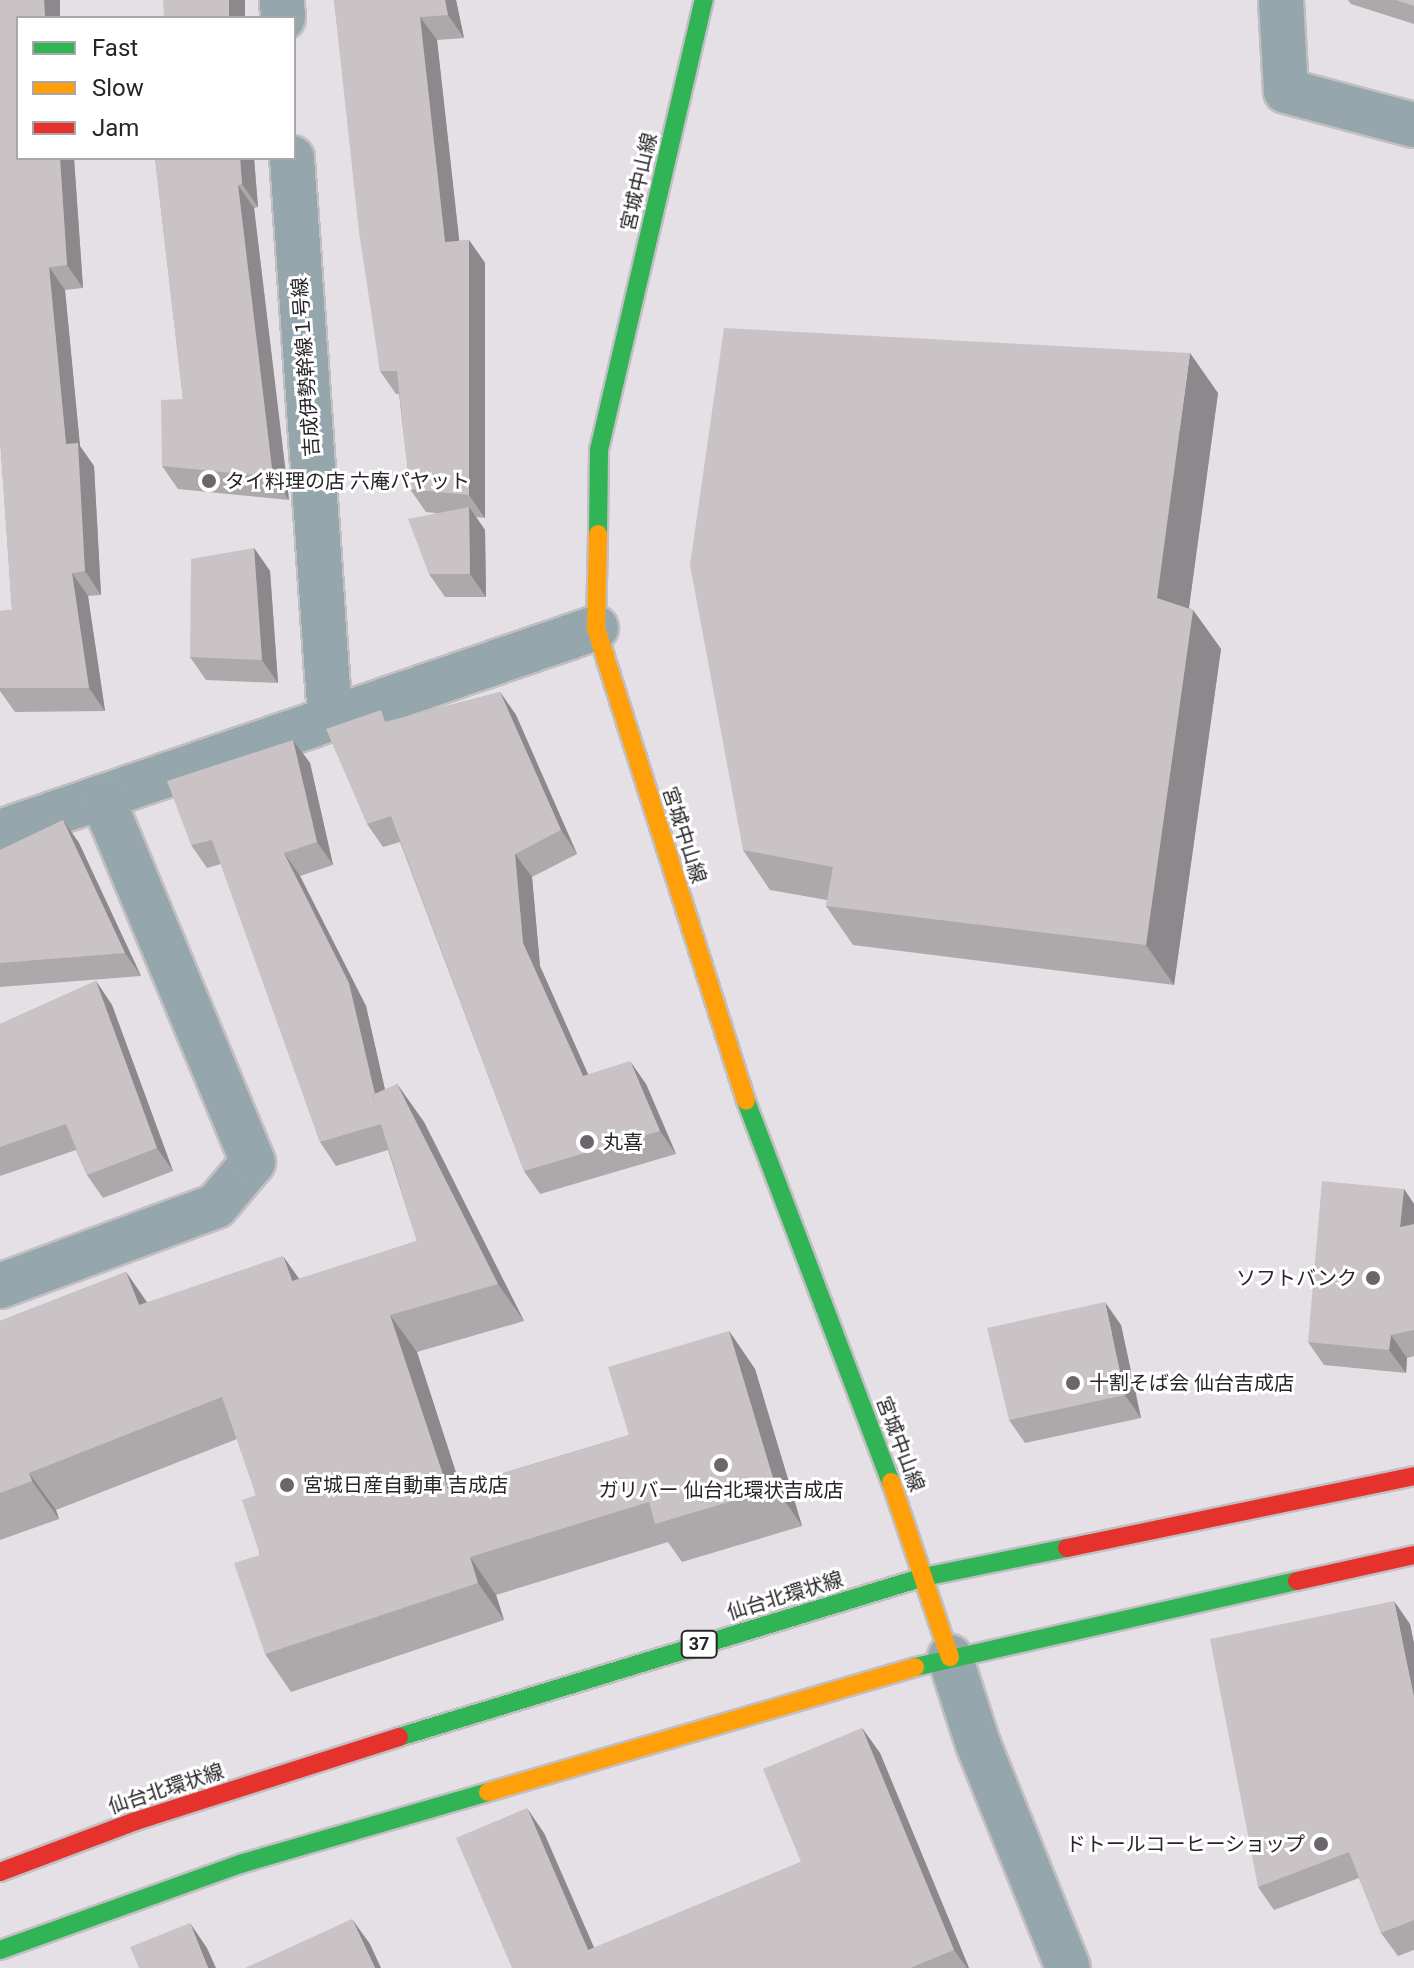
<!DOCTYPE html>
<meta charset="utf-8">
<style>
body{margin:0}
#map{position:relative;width:1414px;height:1968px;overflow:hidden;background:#e5e0e6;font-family:Roboto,"Noto Sans JP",sans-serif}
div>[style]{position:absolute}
.roads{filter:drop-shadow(2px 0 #c2bfc3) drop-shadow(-2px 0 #c2bfc3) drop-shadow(0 2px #c2bfc3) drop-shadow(0 -2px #c2bfc3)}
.street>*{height:44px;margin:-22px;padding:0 22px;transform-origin:22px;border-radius:22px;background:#95a7ad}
.fast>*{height:18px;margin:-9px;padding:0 9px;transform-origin:9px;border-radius:9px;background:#30b455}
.slow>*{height:18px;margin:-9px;padding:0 9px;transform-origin:9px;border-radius:9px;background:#ff9f0a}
.jam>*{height:18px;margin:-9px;padding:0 9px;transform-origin:9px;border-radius:9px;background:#e5322d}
.wall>*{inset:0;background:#ada8aa}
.shaded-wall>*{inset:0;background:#8d888b}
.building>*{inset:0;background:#c9c3c6}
.dots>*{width:22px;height:22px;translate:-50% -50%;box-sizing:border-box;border:4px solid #fff;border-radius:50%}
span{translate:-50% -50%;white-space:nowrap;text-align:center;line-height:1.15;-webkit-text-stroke:6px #fff;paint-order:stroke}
.shield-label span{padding:2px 6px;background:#fff;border:2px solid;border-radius:6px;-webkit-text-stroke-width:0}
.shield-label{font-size:18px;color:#282529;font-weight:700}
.street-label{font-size:20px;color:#282529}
.poi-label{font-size:20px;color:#282529}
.left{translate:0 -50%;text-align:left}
.right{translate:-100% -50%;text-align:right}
.legend{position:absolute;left:16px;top:16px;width:280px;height:144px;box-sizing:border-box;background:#fff;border:2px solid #a9a8a9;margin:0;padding:10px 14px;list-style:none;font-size:24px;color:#282529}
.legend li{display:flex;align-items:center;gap:16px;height:40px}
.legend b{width:40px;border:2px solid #a9a8a9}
</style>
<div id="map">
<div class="roads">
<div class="street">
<i style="left:282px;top:0;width:18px;rotate:87deg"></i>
<i style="left:1281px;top:0;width:91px;rotate:86.9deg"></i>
<i style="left:1286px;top:91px;width:132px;rotate:14.9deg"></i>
<i style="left:292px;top:158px;width:562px;rotate:86.12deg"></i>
<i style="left:0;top:832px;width:630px;rotate:-18.9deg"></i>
<i style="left:0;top:1286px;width:230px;rotate:-20.3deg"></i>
<i style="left:216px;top:1206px;width:57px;rotate:-49.9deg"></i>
<i style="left:253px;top:1162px;width:394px;rotate:-112.5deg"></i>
<i style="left:950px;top:1657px;width:91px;rotate:72.2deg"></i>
<i style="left:978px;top:1744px;width:241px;rotate:68.1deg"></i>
</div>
<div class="fast">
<i style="left:598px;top:534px;width:84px;rotate:-89.3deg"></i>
<i style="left:599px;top:450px;width:462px;rotate:-76.9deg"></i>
<i style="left:746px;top:1101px;width:408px;rotate:69.2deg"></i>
<i style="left:915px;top:1667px;width:392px;rotate:-12.7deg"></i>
<i style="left:399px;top:1737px;width:549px;rotate:-16.95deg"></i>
<i style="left:924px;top:1577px;width:146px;rotate:-11.5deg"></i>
<i style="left:0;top:1950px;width:255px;rotate:-19.7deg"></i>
<i style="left:240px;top:1864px;width:258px;rotate:-16.2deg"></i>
</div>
<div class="slow">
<i style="left:598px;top:534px;width:94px;rotate:91.2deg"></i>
<i style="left:596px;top:628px;width:496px;rotate:72.4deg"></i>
<i style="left:891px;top:1482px;width:185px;rotate:71.4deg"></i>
<i style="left:488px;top:1792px;width:445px;rotate:-16.3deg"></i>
</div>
<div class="jam">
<i style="left:1067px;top:1548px;width:354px;rotate:-11.7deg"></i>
<i style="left:1297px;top:1581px;width:120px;rotate:-12.5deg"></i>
<i style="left:0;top:1872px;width:145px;rotate:-20.6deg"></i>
<i style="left:136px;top:1821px;width:276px;rotate:-17.7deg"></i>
</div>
</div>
<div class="wall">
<i style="clip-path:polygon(0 0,60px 0,60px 18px,18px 18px,18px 158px,74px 158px,83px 288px,65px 290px,80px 446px,94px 466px,101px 595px,88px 596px,105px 711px,15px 712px,0 691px,0 611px,12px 610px,0 438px)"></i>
<i style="clip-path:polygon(334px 0,456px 0,464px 38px,437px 40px,459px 241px,469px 240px,485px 263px,485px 518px,476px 517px,485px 530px,486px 597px,445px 597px,429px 574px,436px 513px,426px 512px,410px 489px,399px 394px,396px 394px,380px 371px)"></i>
<i style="clip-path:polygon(1348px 0,1414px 0,1414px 24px,1351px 4px)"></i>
<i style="clip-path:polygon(155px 158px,254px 158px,258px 207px,254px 208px,289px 500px,178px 489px,162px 466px,183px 399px)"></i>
<i style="clip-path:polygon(1218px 393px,1189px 608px,1193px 610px,1221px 649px,1174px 985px,853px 945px,826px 906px,827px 900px,770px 890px,743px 850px)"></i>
<i style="clip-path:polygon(254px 548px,270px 571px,278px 683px,206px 680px,190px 657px)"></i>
<i style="clip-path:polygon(500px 692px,516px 715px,577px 854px,532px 877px,540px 966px,588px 1074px,646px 1084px,676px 1154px,540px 1194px,524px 1171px,400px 842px,383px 847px,367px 824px,389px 721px)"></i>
<i style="clip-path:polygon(293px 740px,310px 763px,333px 865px,300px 876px,366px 1006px,385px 1090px,397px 1084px,424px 1122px,524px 1321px,417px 1352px,460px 1486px,629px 1435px,729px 1331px,755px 1369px,802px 1526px,682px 1562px,668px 1542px,496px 1595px,504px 1620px,291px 1692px,265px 1654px,256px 1495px,237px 1439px,56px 1510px,59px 1519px,0 1540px,0 1321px,126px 1272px,147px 1302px,299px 1279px,417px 1241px,388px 1150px,336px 1166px,320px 1142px,221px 864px,207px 868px,191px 845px)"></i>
<i style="clip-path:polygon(63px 820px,79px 843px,141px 976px,0 987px,0 850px)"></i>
<i style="clip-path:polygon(96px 981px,112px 1005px,173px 1171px,103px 1198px,87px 1175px,76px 1150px,0 1176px,0 1024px)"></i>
<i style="clip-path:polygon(1404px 1189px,1414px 1204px,1414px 1356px,1407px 1358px,1406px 1373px,1324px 1365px,1308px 1342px)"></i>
<i style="clip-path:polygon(1121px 1325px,1141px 1418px,1025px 1443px,1009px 1420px)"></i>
<i style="clip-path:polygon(1410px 1624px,1414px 1644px,1414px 1950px,1398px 1956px,1381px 1933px,1359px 1878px,1274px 1910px,1258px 1887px)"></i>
<i style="clip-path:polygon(862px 1728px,880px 1753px,969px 1968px,512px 1968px,544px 1833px,594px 1948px,801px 1862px)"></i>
</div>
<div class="shaded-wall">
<i style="clip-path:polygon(44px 0,60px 0,60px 18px,45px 18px)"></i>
<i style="clip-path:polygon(229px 0,245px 0,245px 18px,229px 18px)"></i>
<i style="clip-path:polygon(445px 0,456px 0,464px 38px,448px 15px)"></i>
<i style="clip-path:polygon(420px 17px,437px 40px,462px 265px,445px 242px)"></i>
<i style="clip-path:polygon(60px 158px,74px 158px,83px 288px,67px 265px)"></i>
<i style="clip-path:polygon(240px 158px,254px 158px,258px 207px,242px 184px)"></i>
<i style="clip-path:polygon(238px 185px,254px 208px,289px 500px,273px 477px)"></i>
<i style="clip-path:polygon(469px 240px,485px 263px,485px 518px,469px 495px)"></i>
<i style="clip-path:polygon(49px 267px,65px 290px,80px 446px,94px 466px,101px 595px,85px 571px,66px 444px)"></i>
<i style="clip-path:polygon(1190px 353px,1218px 393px,1185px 637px,1157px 598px)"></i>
<i style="clip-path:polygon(469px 507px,485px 530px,486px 597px,470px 574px)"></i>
<i style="clip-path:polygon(254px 548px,270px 571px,278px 683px,262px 660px)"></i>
<i style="clip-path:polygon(72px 573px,88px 596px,105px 711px,89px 688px)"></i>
<i style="clip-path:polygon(1193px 610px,1221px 649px,1174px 985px,1146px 945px)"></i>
<i style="clip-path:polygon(500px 692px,516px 715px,577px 854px,561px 830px)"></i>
<i style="clip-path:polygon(293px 740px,310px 763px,333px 865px,317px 842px)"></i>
<i style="clip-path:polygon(63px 820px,79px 843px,141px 976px,125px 953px)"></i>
<i style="clip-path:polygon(284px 853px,300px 876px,366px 1006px,398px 1147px,382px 1124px)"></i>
<i style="clip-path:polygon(515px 854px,532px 877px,540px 966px,599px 1099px,583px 1076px,523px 943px)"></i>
<i style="clip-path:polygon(96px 981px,112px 1005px,173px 1171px,157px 1148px)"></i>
<i style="clip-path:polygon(630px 1061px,646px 1084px,676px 1154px,660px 1131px)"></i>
<i style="clip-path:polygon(397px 1084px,424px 1122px,524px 1321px,498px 1284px)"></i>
<i style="clip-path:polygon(1404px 1189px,1414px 1204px,1414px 1247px,1400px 1227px)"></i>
<i style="clip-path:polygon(283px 1256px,310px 1294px,292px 1281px)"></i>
<i style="clip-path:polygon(126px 1272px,152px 1310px,139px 1305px)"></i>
<i style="clip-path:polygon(1105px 1302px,1121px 1325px,1141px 1418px,1125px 1395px)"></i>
<i style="clip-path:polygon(390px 1315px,417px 1352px,474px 1528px,448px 1490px)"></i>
<i style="clip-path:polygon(729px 1331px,755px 1369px,802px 1526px,776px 1488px)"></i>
<i style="clip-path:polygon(1391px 1335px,1407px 1358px,1406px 1373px,1389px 1350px)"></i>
<i style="clip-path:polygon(29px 1473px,56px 1510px,59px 1519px,32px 1481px)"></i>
<i style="clip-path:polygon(470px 1557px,496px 1595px,504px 1620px,478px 1583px)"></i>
<i style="clip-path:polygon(1394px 1601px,1410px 1624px,1414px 1644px,1414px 1697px)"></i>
<i style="clip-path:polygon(862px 1728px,880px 1753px,969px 1968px,967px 1968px,954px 1950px)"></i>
<i style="clip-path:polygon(527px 1808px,544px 1833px,603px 1968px,588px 1950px)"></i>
<i style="clip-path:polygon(352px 1919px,370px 1944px,381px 1968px,375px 1968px)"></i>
<i style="clip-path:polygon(190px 1923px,207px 1948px,216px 1968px,208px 1968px)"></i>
</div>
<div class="building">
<i style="clip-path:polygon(0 0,44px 0,45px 18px,18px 18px,18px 158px,60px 158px,67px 265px,49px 267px,66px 444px,78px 443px,85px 571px,72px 573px,89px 688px,0 688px,0 611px,12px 610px,0 438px)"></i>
<i style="clip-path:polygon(163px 0,229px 0,229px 18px,164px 18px)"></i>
<i style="clip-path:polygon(334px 0,445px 0,448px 15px,420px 17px,445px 242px,469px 240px,469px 495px,410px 489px,397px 371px,380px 371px,359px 232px)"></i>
<i style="clip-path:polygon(1396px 0,1414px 0,1414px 6px)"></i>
<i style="clip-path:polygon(155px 158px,240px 158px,242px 184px,238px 185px,273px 477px,162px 466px,161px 400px,183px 399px)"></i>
<i style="clip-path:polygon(724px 328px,1190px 353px,1157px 598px,1193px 610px,1146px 945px,826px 906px,833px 867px,743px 850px,690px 565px)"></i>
<i style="clip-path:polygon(469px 507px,470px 574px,429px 574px,408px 519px)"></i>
<i style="clip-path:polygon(254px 548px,262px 660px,190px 657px,191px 559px)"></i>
<i style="clip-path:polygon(500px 692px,561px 830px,515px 854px,523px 943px,583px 1076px,630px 1061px,660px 1131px,524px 1171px,391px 816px,367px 824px,326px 729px,381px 710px,385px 722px)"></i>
<i style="clip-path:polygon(293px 740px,317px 842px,284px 853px,349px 983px,375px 1094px,372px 1095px,381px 1124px,320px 1142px,212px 840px,191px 845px,167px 781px)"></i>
<i style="clip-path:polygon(63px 820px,125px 953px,0 963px,0 850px)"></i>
<i style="clip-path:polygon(96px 981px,157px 1148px,87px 1175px,66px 1124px,0 1147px,0 1024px)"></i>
<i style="clip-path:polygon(397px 1084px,498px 1284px,390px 1315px,448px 1490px,629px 1435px,608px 1367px,729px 1331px,776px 1488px,655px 1524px,649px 1502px,470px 1557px,478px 1583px,265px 1654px,234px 1563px,260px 1555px,242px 1500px,256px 1495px,222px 1397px,29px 1473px,32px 1481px,0 1493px,0 1321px,126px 1272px,139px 1305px,283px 1256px,292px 1281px,417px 1241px,372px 1095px)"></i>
<i style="clip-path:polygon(1322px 1181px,1404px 1189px,1400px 1227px,1414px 1224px,1414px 1330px,1391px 1335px,1389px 1350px,1308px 1342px)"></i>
<i style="clip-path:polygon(1105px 1302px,1125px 1395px,1009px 1420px,987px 1328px)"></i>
<i style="clip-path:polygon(1394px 1601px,1414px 1697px,1414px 1920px,1381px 1933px,1349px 1852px,1258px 1887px,1210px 1639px)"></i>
<i style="clip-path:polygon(862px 1728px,954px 1950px,910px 1968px,512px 1968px,456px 1838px,527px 1808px,588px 1950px,801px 1862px,763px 1769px)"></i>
<i style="clip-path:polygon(352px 1919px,375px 1968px,245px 1968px)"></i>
<i style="clip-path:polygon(190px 1923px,208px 1968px,139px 1968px,130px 1947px)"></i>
</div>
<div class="dots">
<i style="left:209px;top:481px;background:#6a666b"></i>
<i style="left:587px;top:1142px;background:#6a666b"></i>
<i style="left:1373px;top:1278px;background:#6a666b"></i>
<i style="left:1073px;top:1383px;background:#6a666b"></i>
<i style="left:721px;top:1465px;background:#6a666b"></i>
<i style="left:287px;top:1485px;background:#6a666b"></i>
<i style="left:1321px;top:1844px;background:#6a666b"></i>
</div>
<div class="shield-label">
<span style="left:699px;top:1644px">37</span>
</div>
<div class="street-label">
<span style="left:639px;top:182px;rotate:-77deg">宮城中山線</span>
<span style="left:306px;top:367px;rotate:-94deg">吉成伊勢幹線１号線</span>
<span style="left:684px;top:835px;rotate:72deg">宮城中山線</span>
<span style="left:900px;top:1444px;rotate:69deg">宮城中山線</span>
<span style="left:785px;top:1596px;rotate:-17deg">仙台北環状線</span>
<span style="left:166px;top:1789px;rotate:-18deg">仙台北環状線</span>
</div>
<div class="poi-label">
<span class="left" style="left:225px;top:481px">タイ料理の店 六庵パヤット</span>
<span class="left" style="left:603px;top:1142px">丸喜</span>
<span class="right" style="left:1357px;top:1278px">ソフトバンク</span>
<span class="left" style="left:1089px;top:1383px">十割そば会 仙台吉成店</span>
<span class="left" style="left:303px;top:1485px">宮城日産自動車 吉成店</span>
<span style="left:721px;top:1490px">ガリバー 仙台北環状吉成店</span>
<span class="right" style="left:1305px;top:1844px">ドトールコーヒーショップ</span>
</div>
<ul class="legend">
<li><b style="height:10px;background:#30b455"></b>Fast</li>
<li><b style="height:10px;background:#ff9f0a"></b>Slow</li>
<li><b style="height:10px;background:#e5322d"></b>Jam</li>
</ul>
</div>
